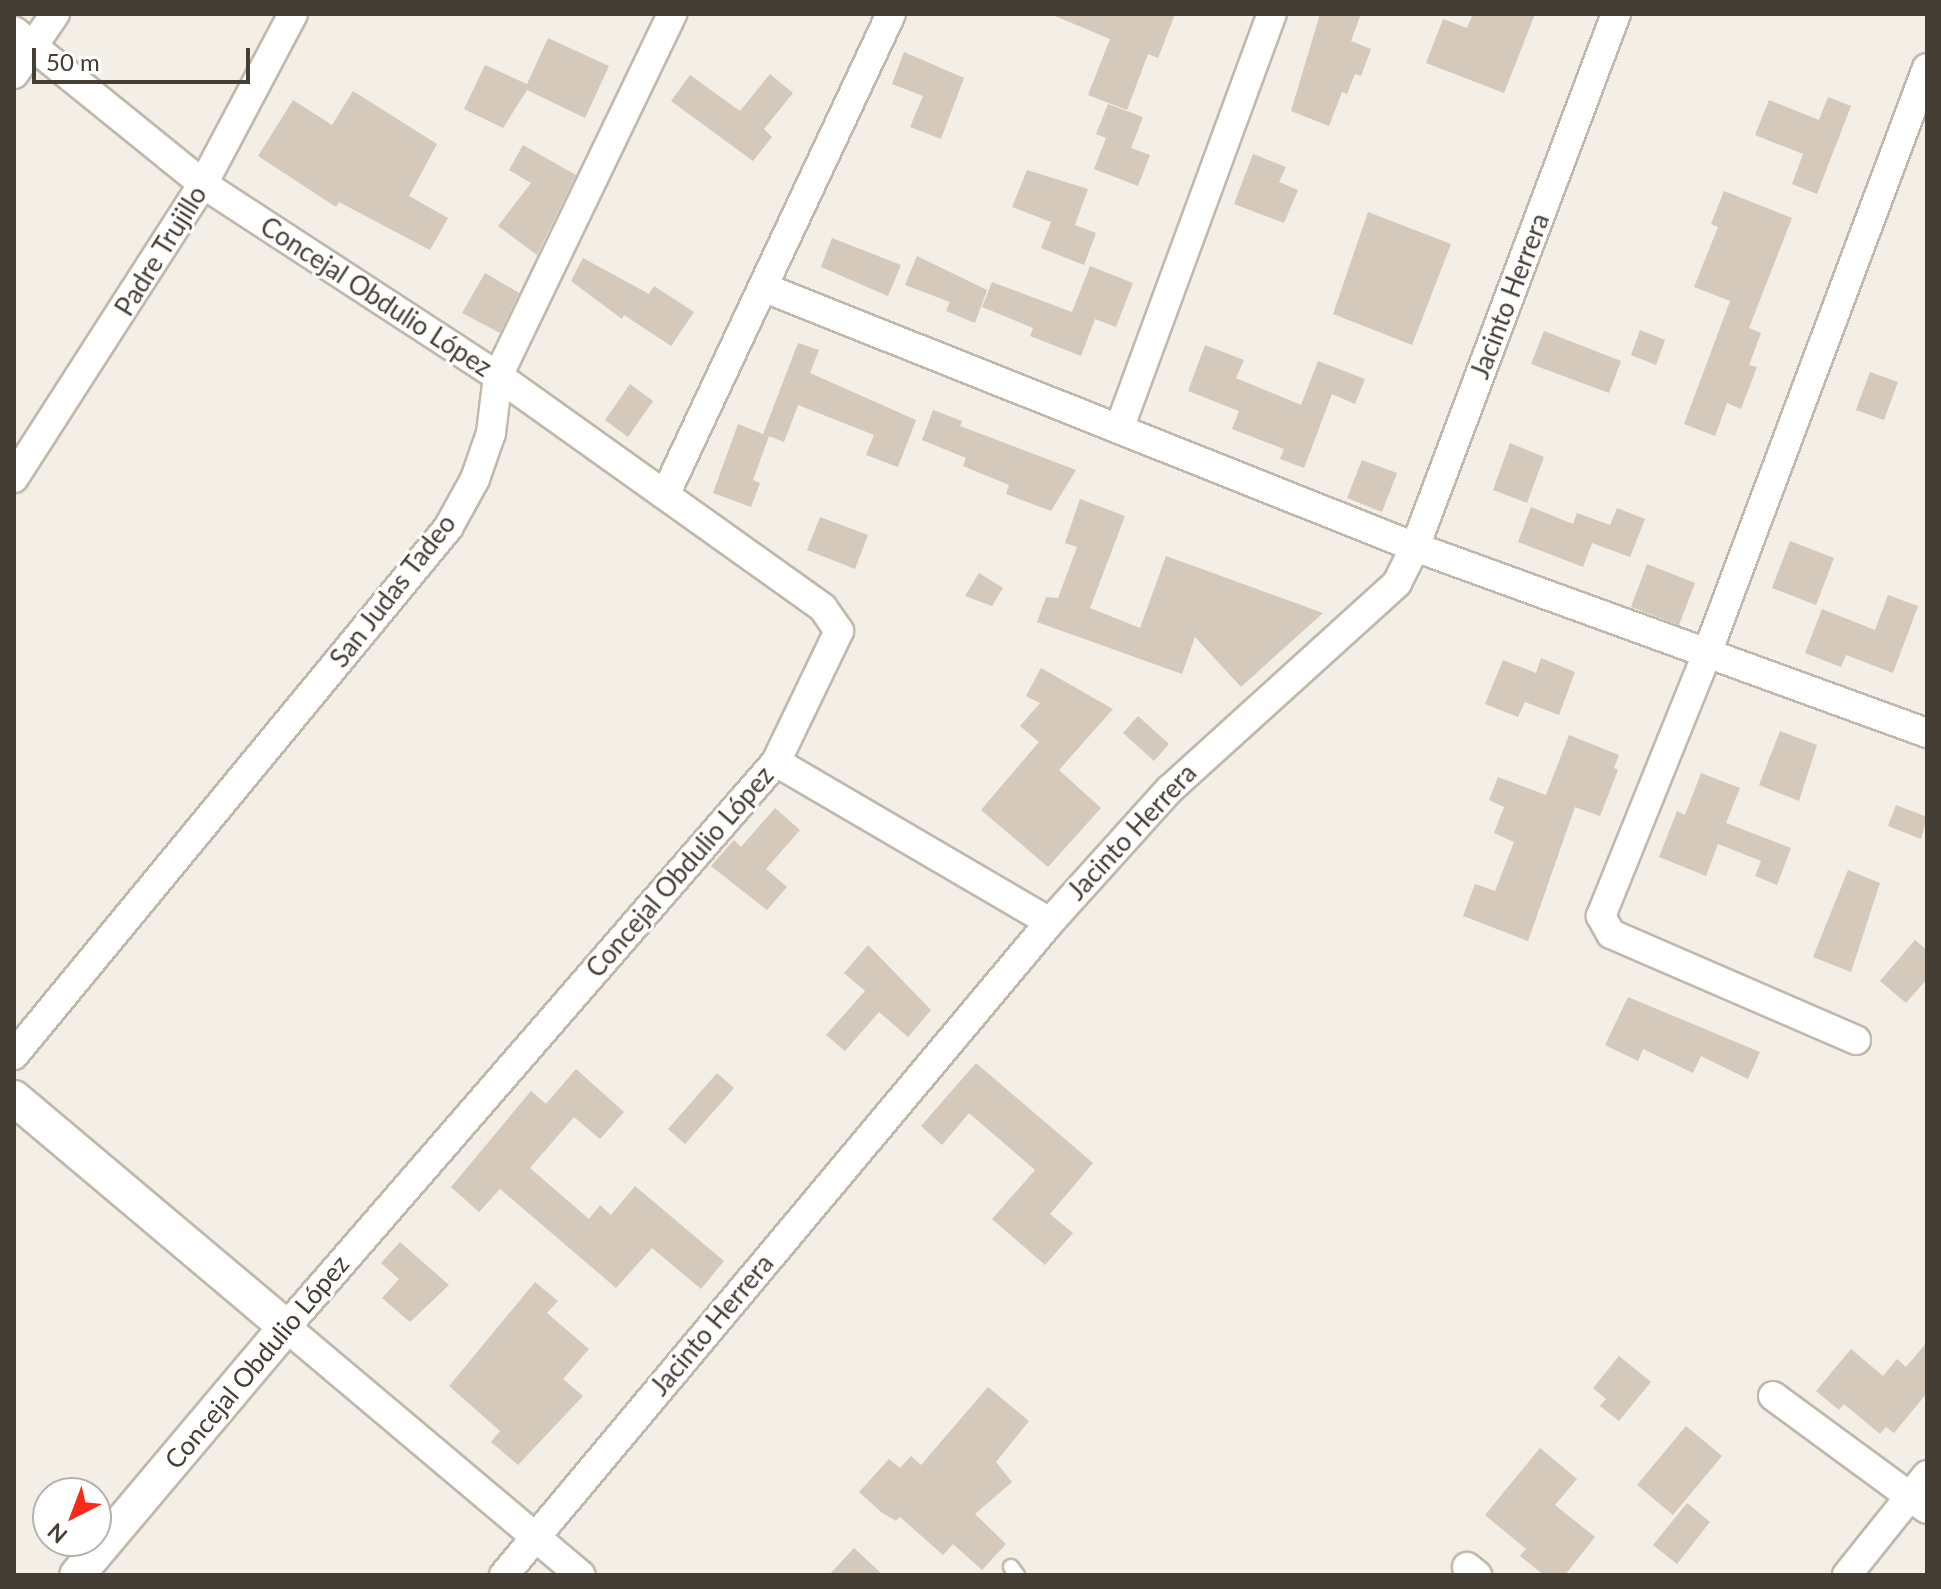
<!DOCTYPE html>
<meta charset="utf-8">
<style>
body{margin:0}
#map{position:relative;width:1941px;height:1589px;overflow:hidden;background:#f3eee6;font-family:Lato,sans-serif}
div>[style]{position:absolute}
.building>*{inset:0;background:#d4c9bb}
.roads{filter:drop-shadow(2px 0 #c1b8ab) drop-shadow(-2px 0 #c1b8ab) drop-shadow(0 2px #c1b8ab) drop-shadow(0 -2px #c1b8ab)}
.service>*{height:14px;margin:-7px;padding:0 7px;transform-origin:7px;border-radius:7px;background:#fff}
.minor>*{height:28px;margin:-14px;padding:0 14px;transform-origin:14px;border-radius:14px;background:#fff}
.tertiary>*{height:34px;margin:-17px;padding:0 17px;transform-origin:17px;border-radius:17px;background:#fff}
span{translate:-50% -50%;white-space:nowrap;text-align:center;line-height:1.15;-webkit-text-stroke:6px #fff;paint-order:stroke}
.street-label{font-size:26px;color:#453e35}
.frame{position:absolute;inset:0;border:16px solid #453e35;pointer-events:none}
.north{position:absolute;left:32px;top:1477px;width:80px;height:80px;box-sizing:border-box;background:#fff;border:2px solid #b5b2ae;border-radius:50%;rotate:222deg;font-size:22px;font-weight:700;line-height:32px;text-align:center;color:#453e35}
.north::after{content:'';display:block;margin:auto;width:28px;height:36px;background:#f92a17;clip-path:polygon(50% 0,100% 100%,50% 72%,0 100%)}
.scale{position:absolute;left:32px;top:48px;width:218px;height:36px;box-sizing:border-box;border:4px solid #453e35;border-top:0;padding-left:10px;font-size:24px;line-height:28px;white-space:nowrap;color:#453e35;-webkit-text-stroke:6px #fff;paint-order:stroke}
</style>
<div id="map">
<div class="building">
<i style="clip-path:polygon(1050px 14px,1175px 14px,1158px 58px,1148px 54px,1127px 110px,1088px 95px,1110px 39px)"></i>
<i style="clip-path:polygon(1320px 14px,1361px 14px,1351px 41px,1371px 49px,1361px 76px,1355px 74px,1347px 94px,1342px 92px,1329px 126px,1291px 111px)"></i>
<i style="clip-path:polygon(1473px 14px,1535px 14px,1504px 93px,1426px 63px,1443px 19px,1467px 28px)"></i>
<i style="clip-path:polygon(548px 38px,609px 66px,585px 118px,527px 90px,503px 128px,464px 109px,485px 65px,527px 84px)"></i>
<i style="clip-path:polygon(904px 52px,964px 78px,941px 139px,910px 127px,923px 96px,892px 84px)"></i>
<i style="clip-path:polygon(770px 74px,793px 93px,764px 129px,772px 137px,753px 161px,671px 101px,690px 75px,740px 111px)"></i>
<i style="clip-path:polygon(353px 91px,437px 144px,409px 196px,448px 218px,430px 250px,339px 202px,336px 207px,258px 156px,293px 100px,332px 125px)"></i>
<i style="clip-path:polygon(1828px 97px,1851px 106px,1817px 194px,1792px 184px,1803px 154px,1755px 135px,1769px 100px,1819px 120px)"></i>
<i style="clip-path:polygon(1108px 104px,1143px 117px,1131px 148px,1150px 155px,1138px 186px,1094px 169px,1106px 138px,1096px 134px)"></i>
<i style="clip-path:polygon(523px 145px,576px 175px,537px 255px,498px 226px,531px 183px,509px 170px)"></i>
<i style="clip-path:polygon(1253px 154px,1286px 167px,1279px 182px,1298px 190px,1284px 223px,1234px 204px)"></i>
<i style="clip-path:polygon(1027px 170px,1088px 189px,1075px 225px,1096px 233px,1084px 265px,1041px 248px,1051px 222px,1012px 207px)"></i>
<i style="clip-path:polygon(1724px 191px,1792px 218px,1749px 328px,1761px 333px,1749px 365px,1757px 367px,1741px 409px,1727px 403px,1715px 436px,1684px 424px,1730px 301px,1694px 287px,1718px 227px,1711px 224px)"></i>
<i style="clip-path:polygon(1368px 212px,1451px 244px,1412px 345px,1333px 314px)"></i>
<i style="clip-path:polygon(832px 238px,901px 265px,888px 296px,821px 267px)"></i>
<i style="clip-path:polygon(917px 256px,987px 290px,975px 323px,946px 311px,950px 302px,905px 285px)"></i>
<i style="clip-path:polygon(583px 258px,649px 294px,654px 286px,694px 312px,671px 346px,624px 315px,622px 319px,571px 281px)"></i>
<i style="clip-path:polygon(1090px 266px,1133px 283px,1116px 327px,1095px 319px,1081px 356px,1030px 336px,1033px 328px,982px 307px,992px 282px,1072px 312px)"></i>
<i style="clip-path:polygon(485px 273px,519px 293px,500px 333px,462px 313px)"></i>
<i style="clip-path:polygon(1640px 330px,1665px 340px,1656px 365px,1631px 355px)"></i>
<i style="clip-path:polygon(1544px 331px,1621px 361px,1609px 393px,1531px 364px)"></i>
<i style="clip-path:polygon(798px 343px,819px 350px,810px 373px,916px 420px,898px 467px,866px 455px,874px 435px,798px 405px,784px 442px,769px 436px,753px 480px,760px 483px,751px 507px,713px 493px,738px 424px,763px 434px)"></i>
<i style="clip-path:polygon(1205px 345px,1244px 360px,1236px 378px,1301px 405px,1318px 361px,1365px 379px,1355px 404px,1332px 394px,1304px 468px,1280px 459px,1284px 449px,1232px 429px,1239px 411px,1188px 391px)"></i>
<i style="clip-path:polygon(1870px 372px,1898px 382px,1884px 420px,1856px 410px)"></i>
<i style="clip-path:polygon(630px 384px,653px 401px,628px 437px,605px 420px)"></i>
<i style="clip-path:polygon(933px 410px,962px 421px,960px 426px,1076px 470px,1051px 511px,1006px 494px,1009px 485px,963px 466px,966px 458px,922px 440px)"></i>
<i style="clip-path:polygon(1510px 443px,1544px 457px,1527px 503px,1493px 490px)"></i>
<i style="clip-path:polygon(1362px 460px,1397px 473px,1382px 512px,1347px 498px)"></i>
<i style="clip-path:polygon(1080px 499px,1125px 516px,1090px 608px,1140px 628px,1166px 556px,1323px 613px,1241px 687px,1195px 637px,1182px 674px,1037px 622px,1046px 597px,1058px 598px,1077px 547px,1065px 543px)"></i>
<i style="clip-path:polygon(1531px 507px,1573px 524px,1577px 513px,1610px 525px,1617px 508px,1645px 519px,1630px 557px,1592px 543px,1583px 567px,1518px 542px)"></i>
<i style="clip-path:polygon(820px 517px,868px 535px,855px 569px,807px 550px)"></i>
<i style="clip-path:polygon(1790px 541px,1834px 558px,1816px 605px,1772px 588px)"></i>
<i style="clip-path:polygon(1647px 564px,1695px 583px,1679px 625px,1631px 607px)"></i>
<i style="clip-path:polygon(979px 573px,1003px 588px,992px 606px,965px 596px)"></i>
<i style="clip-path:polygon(1888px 595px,1918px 606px,1893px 673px,1846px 655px,1841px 667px,1805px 653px,1822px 609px,1875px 630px)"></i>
<i style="clip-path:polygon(1541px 658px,1575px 672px,1559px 715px,1525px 702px,1518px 717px,1485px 704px,1503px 660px,1536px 673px)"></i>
<i style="clip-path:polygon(1041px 668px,1113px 709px,1059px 770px,1101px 808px,1048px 867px,981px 810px,1039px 742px,1020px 726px,1040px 703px,1026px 696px)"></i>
<i style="clip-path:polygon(1138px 716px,1169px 744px,1154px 761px,1123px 733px)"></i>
<i style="clip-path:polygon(1780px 731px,1817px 745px,1799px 801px,1759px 785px)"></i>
<i style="clip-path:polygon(1569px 735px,1619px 755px,1614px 768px,1618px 770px,1600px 816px,1575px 807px,1528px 941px,1463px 916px,1475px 884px,1495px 891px,1514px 842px,1494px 833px,1504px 807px,1489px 800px,1498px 777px,1546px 795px)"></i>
<i style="clip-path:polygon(1701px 773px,1740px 788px,1726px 823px,1791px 848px,1777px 885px,1755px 876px,1761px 861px,1718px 844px,1706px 876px,1659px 857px,1677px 811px,1685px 815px)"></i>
<i style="clip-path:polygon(1896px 805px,1927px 817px,1921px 839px,1888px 826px)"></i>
<i style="clip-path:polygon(775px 808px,800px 830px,766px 869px,787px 887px,767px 910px,711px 866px,734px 840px,741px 847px)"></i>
<i style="clip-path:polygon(1848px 870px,1880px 883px,1851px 972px,1813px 957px)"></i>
<i style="clip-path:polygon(1915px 940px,1927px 950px,1927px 979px,1906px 1003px,1880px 981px)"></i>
<i style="clip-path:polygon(868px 945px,931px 1010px,908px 1037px,879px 1012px,845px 1051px,826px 1035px,865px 991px,844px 973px)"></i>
<i style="clip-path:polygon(1628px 997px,1760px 1052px,1748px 1079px,1701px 1056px,1693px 1073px,1643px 1049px,1638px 1061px,1605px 1045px)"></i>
<i style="clip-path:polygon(976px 1063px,1093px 1163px,1050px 1214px,1073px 1233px,1045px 1265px,992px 1219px,1035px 1170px,969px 1113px,942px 1145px,921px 1126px)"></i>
<i style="clip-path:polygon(576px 1069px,624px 1112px,600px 1139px,574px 1117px,530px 1168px,589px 1219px,600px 1205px,611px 1215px,635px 1186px,724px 1261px,701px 1289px,652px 1248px,616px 1288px,500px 1189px,479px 1212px,451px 1187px,531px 1091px,546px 1104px)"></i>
<i style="clip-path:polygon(717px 1073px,734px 1088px,685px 1144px,668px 1129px)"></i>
<i style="clip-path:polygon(400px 1242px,449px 1285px,410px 1322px,382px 1298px,399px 1279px,381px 1263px)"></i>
<i style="clip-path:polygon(535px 1282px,558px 1301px,547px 1313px,589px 1349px,563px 1379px,583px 1396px,518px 1465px,491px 1442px,500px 1431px,449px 1386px)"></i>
<i style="clip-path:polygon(1927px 1342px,1927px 1393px,1894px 1433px,1886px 1427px,1880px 1434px,1844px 1404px,1839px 1410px,1816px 1391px,1851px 1349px,1883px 1376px,1897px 1359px,1906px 1367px)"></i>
<i style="clip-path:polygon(1619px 1356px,1651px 1382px,1619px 1421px,1600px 1406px,1606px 1399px,1593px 1388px)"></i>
<i style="clip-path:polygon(988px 1387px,1029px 1421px,996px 1462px,1012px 1482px,975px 1514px,1006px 1544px,982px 1570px,953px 1544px,943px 1555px,900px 1517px,896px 1521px,881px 1512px,859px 1492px,889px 1459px,900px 1468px,911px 1456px,921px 1465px)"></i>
<i style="clip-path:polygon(1686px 1426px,1722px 1456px,1673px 1515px,1637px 1485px)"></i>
<i style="clip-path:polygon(1540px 1448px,1577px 1479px,1555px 1505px,1595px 1537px,1565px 1575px,1544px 1575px,1520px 1556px,1526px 1549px,1485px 1515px)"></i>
<i style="clip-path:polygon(1687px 1503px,1710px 1522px,1677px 1564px,1653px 1545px)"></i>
<i style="clip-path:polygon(854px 1548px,883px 1575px,829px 1575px)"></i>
</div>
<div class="roads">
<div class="service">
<i style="left:1011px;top:1567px;width:10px;rotate:53deg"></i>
</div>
<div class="minor">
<i style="left:14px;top:31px;width:243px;rotate:39deg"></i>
<i style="left:203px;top:184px;width:352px;rotate:33.1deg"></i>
<i style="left:498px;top:376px;width:399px;rotate:35.5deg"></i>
<i style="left:823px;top:608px;width:28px;rotate:55deg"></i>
<i style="left:839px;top:631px;width:145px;rotate:115.7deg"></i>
<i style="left:776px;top:762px;width:748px;rotate:130.93deg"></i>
<i style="left:286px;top:1327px;width:385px;rotate:40.1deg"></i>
<i style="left:14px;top:74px;width:73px;rotate:-55.7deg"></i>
<i style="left:765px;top:288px;width:700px;rotate:21.73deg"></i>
<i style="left:1415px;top:547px;width:545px;rotate:19.97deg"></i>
<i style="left:1119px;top:429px;width:442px;rotate:-69.8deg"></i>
<i style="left:14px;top:478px;width:350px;rotate:-57.3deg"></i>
<i style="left:203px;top:184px;width:192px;rotate:-62.1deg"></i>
<i style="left:665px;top:495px;width:531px;rotate:-64.83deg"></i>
<i style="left:776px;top:762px;width:317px;rotate:30.3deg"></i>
<i style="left:1856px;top:1040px;width:267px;rotate:-156.6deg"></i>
<i style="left:1611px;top:934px;width:21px;rotate:-119deg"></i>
<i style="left:1601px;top:916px;width:280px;rotate:-68deg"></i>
<i style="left:1706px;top:656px;width:628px;rotate:-69.4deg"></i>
<i style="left:14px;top:1055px;width:683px;rotate:-50.53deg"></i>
<i style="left:448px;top:528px;width:56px;rotate:-61.1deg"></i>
<i style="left:475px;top:479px;width:49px;rotate:-70.8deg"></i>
<i style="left:491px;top:433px;width:57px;rotate:-83deg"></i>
<i style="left:498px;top:376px;width:402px;rotate:-64.3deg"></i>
<i style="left:1773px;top:1396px;width:191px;rotate:36.3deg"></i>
<i style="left:1467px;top:1567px;width:13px;rotate:39deg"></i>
<i style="left:504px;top:1575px;width:851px;rotate:-50.1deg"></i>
<i style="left:1050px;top:922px;width:178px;rotate:-48deg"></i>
<i style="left:1169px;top:790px;width:308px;rotate:-42.2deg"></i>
<i style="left:1397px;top:583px;width:40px;rotate:-63.4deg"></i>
<i style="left:1415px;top:547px;width:570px;rotate:-69.34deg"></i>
<i style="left:1847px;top:1575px;width:128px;rotate:-51.3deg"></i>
</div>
<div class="tertiary">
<i style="left:14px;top:1098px;width:356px;rotate:40.1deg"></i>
<i style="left:286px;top:1327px;width:324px;rotate:130.1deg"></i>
</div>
</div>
<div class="street-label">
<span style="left:161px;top:251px;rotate:-58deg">Padre Trujillo</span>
<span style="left:1510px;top:296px;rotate:-69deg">Jacinto Herrera</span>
<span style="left:376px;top:297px;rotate:33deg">Concejal Obdulio López</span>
<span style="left:393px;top:591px;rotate:-52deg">San Judas Tadeo</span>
<span style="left:1132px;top:832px;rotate:-47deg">Jacinto Herrera</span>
<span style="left:680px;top:872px;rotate:-49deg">Concejal Obdulio López</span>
<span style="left:712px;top:1325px;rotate:-50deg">Jacinto Herrera</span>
<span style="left:257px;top:1362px;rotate:-50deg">Concejal Obdulio López</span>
</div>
<div class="frame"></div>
<div class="north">N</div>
<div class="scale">50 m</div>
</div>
